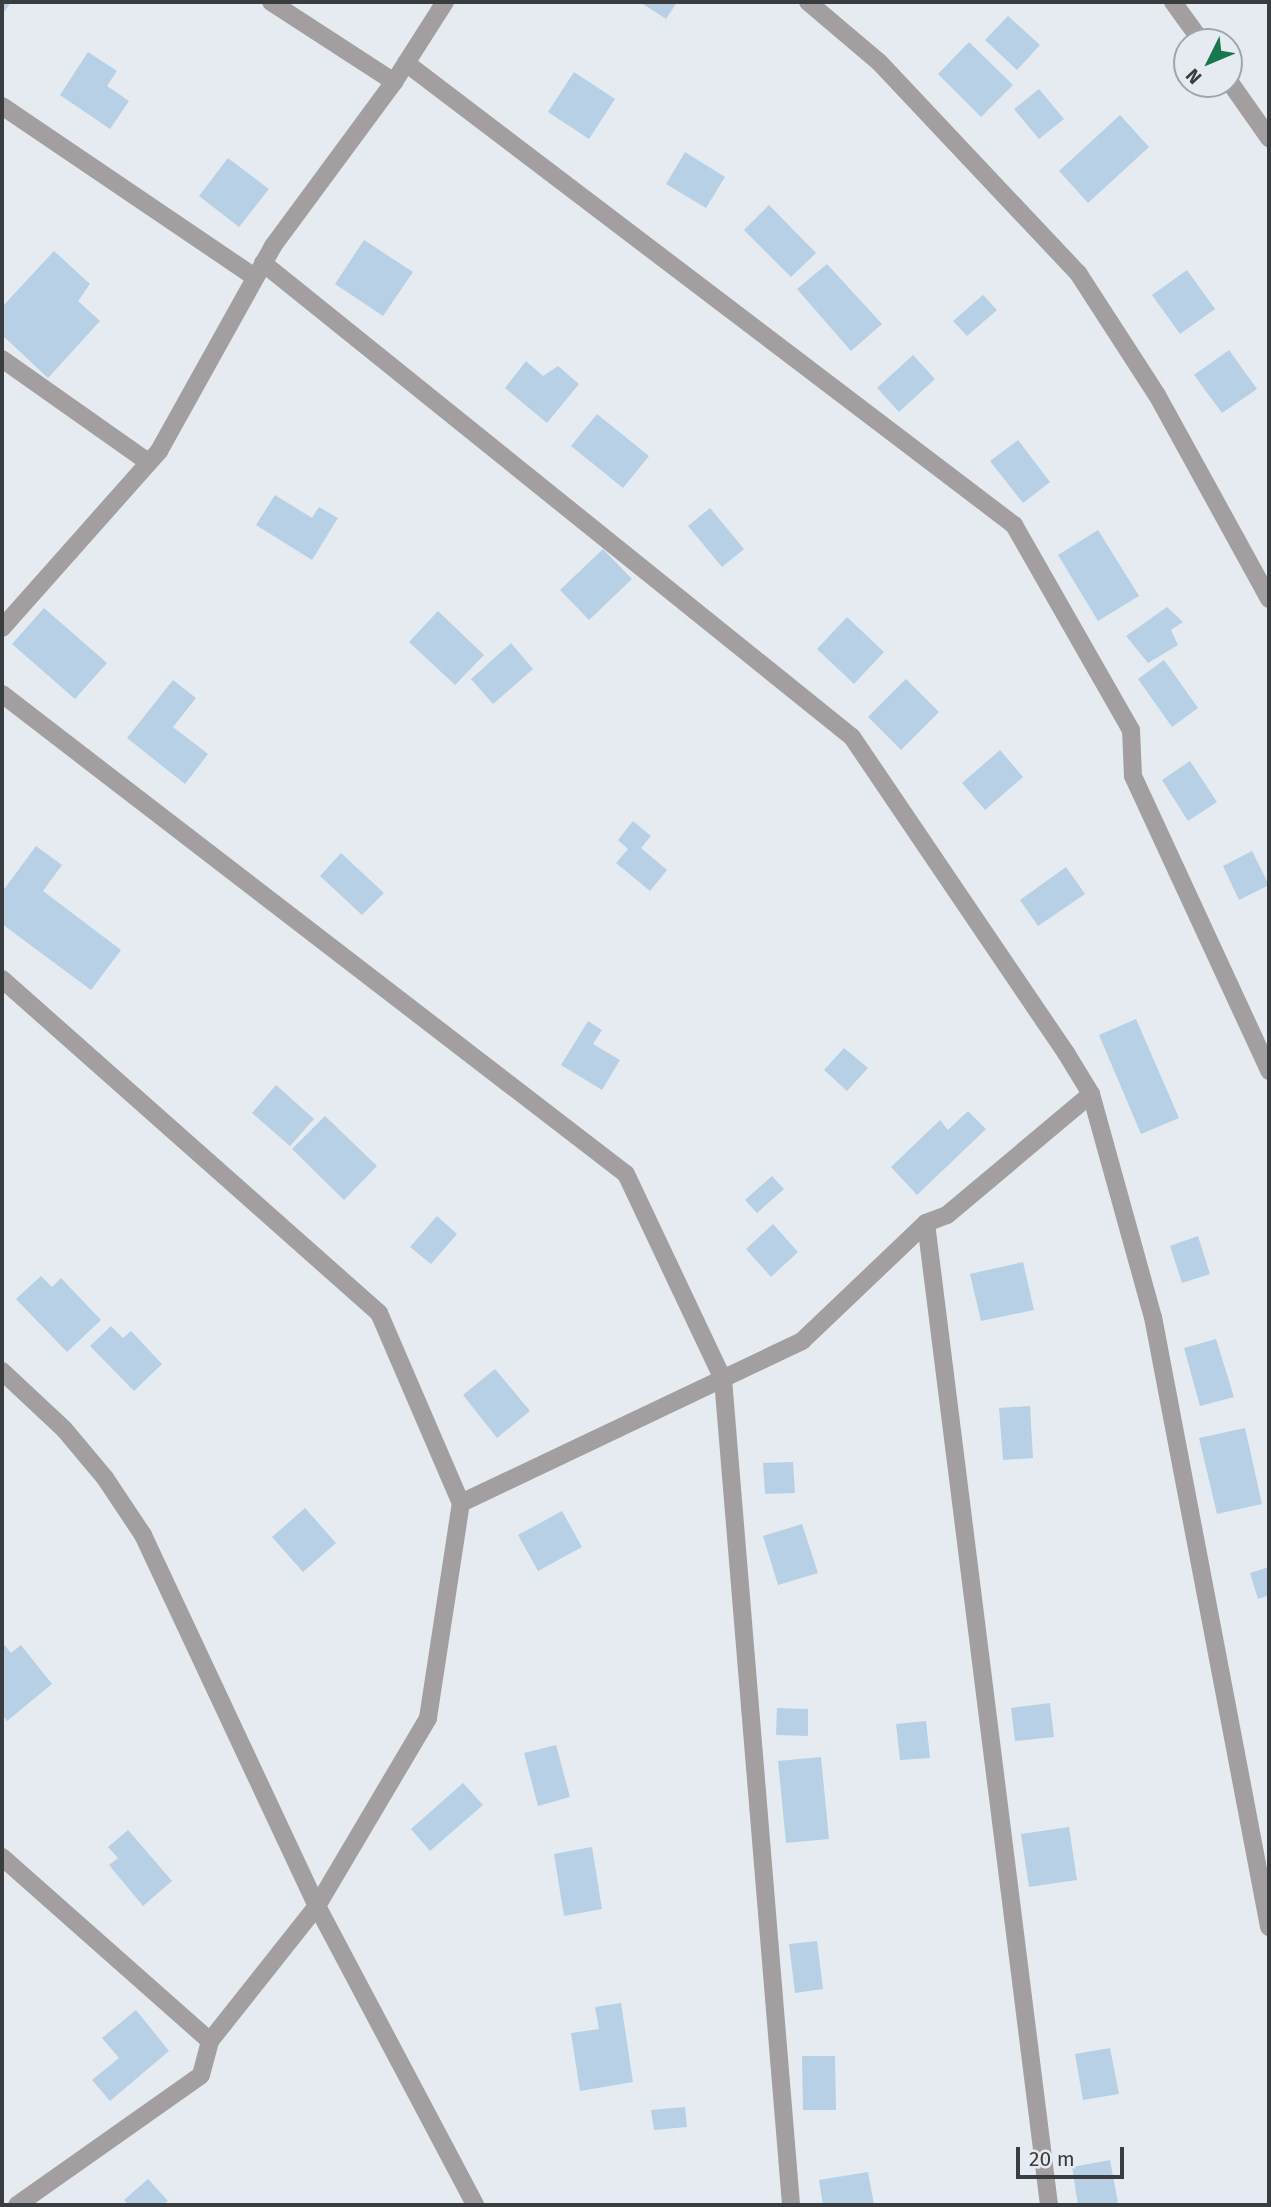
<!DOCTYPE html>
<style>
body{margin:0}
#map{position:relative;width:1271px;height:2207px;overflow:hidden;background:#e5ebf1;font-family:"Fira Sans",sans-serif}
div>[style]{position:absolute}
.building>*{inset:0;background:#b7d0e6}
.minor>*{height:18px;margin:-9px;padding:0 9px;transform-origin:9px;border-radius:9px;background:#a39fa1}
span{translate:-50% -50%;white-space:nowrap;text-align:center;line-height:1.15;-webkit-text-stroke:6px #e5ebf1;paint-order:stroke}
.frame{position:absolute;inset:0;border:4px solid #3a3d3f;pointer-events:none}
.north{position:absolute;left:1173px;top:28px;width:70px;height:70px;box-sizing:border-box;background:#e5ebf1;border:2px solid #a1a5aa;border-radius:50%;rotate:227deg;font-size:19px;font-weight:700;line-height:28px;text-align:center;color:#3a3d3f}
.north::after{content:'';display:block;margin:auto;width:24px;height:32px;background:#18774e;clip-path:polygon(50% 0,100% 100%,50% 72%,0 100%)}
.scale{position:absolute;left:1016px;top:2147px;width:108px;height:32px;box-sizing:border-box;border:4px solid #3a3d3f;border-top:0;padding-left:9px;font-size:21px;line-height:24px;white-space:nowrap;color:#3a3d3f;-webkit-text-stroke:5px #e5ebf1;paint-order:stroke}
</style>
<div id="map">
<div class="building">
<i style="clip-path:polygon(2px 2px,11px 2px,2px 15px)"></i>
<i style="clip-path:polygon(640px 2px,677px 2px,666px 19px)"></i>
<i style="clip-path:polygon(1008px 16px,1040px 45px,1017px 70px,985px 40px)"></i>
<i style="clip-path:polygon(969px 42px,1013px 85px,981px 117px,938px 74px)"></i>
<i style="clip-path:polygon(88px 52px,117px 71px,107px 86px,129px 101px,110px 129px,60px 95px)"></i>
<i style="clip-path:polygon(574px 72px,615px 99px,589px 139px,548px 112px)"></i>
<i style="clip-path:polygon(1039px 89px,1064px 119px,1039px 139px,1014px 109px)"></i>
<i style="clip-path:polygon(1120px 115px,1149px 147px,1088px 203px,1059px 171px)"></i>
<i style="clip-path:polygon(685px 152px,725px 177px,706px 208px,666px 184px)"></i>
<i style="clip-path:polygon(228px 158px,269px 189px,239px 227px,199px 196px)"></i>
<i style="clip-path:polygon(769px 205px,816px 253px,791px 277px,744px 230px)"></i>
<i style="clip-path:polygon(364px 240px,413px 272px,383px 316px,335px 284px)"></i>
<i style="clip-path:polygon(54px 251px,90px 284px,78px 301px,100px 321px,48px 378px,2px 335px,2px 307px)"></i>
<i style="clip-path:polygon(827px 264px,882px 324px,851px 351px,797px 289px)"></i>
<i style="clip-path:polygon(1187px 270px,1215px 309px,1180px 334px,1152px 295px)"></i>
<i style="clip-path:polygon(983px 295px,997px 310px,967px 336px,953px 321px)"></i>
<i style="clip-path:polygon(1229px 350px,1257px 389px,1222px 413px,1194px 375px)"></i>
<i style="clip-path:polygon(913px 355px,935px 379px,899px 412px,877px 388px)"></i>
<i style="clip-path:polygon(526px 361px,543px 376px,558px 366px,579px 384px,547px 423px,505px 388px)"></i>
<i style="clip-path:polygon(597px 414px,649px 456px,623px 488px,571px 446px)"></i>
<i style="clip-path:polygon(1018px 440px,1050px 482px,1023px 503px,990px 461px)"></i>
<i style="clip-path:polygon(275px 495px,312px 518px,319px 507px,338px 518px,312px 560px,256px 525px)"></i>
<i style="clip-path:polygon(710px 508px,744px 549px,722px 567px,688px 526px)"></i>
<i style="clip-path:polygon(1098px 530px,1139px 596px,1098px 621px,1058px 555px)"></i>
<i style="clip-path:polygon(603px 549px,632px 579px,589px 620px,560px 590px)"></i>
<i style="clip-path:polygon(1167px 607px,1183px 622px,1171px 630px,1178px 645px,1148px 663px,1126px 636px)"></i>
<i style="clip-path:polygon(44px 608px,107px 663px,75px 699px,12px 644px)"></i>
<i style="clip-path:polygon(438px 611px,484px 655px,455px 685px,409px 642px)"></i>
<i style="clip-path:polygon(847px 617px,884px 652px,854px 684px,817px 649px)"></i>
<i style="clip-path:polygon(511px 643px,533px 669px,493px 704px,471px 679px)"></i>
<i style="clip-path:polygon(1164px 660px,1198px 708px,1172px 727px,1138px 679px)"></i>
<i style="clip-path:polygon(906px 679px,939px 712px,901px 750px,868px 717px)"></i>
<i style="clip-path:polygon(173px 680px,196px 698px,173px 727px,208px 754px,185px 784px,127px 738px)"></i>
<i style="clip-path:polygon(1000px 750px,1023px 777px,985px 810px,962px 783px)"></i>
<i style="clip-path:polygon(1190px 761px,1217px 802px,1188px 821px,1162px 780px)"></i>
<i style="clip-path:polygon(633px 821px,651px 836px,641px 848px,667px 870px,650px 891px,616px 863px,628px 849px,618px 840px)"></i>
<i style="clip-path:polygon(36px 846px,62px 865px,43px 891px,121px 950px,91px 990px,2px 924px,2px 892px)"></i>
<i style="clip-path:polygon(1252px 851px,1269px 885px,1239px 900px,1223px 866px)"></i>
<i style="clip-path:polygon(341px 853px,384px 893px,362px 915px,320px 876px)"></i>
<i style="clip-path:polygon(1066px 867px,1085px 894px,1038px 926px,1020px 900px)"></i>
<i style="clip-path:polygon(1136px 1019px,1179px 1118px,1141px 1134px,1099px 1035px)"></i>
<i style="clip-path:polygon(588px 1021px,602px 1030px,593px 1044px,620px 1060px,602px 1090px,561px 1065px)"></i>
<i style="clip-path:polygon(844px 1048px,868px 1068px,847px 1091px,824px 1070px)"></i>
<i style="clip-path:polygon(276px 1085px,314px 1119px,290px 1146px,252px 1113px)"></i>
<i style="clip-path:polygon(968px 1111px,986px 1129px,917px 1195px,891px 1167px,940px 1120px,948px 1130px)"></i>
<i style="clip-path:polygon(325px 1116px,377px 1166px,344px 1200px,292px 1149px)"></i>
<i style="clip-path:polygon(772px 1176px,784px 1189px,757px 1213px,745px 1200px)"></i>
<i style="clip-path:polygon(437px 1216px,457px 1234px,431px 1264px,410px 1247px)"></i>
<i style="clip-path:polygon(773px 1224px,798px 1252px,771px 1277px,746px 1249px)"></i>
<i style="clip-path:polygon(1198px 1236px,1210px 1274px,1182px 1283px,1170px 1246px)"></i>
<i style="clip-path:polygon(1023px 1262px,1034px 1310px,981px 1321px,970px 1274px)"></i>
<i style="clip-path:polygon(41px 1276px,52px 1287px,61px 1278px,101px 1320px,67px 1352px,16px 1299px)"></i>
<i style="clip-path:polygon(111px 1326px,123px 1338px,131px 1331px,162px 1364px,134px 1391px,90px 1346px)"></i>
<i style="clip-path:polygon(1216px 1339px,1234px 1397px,1200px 1406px,1184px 1348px)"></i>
<i style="clip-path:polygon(495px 1369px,530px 1411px,497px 1438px,463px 1395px)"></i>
<i style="clip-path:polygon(1030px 1406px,1033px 1458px,1003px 1460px,999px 1408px)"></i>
<i style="clip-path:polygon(1245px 1428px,1262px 1504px,1217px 1514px,1199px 1438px)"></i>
<i style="clip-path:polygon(793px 1462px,795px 1493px,765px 1494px,763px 1463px)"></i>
<i style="clip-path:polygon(305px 1508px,336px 1543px,303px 1572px,272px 1537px)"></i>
<i style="clip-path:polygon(562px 1511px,582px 1547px,538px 1571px,518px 1535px)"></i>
<i style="clip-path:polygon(802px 1524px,818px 1573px,778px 1585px,763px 1536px)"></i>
<i style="clip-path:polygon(1269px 1567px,1269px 1595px,1258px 1599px,1250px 1573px)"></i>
<i style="clip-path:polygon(2px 1642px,11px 1653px,21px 1645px,52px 1684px,7px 1721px,2px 1715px)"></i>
<i style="clip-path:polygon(1050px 1703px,1054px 1737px,1015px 1741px,1011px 1708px)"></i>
<i style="clip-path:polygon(777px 1708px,808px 1709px,808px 1736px,776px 1735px)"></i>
<i style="clip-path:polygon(926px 1721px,930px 1758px,900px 1760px,896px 1724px)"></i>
<i style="clip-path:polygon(556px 1745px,570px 1797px,538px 1806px,524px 1753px)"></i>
<i style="clip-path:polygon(821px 1757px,829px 1839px,786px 1843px,778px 1761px)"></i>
<i style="clip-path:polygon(463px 1783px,483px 1805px,430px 1851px,411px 1829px)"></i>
<i style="clip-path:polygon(1069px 1827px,1077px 1880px,1029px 1887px,1021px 1834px)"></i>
<i style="clip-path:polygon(128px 1830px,172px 1881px,143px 1906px,109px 1865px,118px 1858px,108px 1847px)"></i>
<i style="clip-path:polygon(592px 1847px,602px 1909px,564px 1916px,554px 1854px)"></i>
<i style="clip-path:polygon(817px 1941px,823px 1989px,795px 1993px,789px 1944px)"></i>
<i style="clip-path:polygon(621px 2003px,633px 2082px,580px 2091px,571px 2033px,599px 2029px,595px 2007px)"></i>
<i style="clip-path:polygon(136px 2010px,169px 2051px,110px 2101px,92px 2080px,119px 2058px,102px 2038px)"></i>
<i style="clip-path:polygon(1110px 2048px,1119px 2094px,1083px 2100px,1075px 2054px)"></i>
<i style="clip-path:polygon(802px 2056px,835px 2056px,836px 2110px,803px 2110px)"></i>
<i style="clip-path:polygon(685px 2107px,687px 2127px,654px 2130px,651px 2110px)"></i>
<i style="clip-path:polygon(1110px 2160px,1118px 2203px,1078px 2205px,1072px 2167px)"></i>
<i style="clip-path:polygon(868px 2172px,874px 2205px,823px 2205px,819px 2180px)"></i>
<i style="clip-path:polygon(148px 2179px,168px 2201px,163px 2205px,129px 2205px,124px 2200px)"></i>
</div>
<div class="minor">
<i style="left:271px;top:2px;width:147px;rotate:33deg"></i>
<i style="left:808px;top:2px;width:93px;rotate:40.2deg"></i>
<i style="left:879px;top:62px;width:290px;rotate:46.7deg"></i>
<i style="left:1078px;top:273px;width:145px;rotate:57.1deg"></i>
<i style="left:1157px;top:395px;width:233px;rotate:61.2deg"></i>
<i style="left:1173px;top:2px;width:49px;rotate:54.1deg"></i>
<i style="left:406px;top:63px;width:764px;rotate:37.23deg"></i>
<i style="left:1014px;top:525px;width:236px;rotate:60.3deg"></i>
<i style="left:1131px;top:730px;width:46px;rotate:87.5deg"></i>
<i style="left:1133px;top:776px;width:325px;rotate:65.2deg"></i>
<i style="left:1229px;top:81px;width:70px;rotate:54.9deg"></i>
<i style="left:2px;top:106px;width:305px;rotate:34.1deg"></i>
<i style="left:263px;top:263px;width:756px;rotate:38.83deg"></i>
<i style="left:852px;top:737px;width:382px;rotate:55.9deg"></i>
<i style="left:1066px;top:1053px;width:48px;rotate:58.6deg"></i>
<i style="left:1091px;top:1094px;width:231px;rotate:74.5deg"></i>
<i style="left:1153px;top:1317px;width:621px;rotate:79.23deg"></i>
<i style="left:2px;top:359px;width:179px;rotate:35.2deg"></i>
<i style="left:2px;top:628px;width:237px;rotate:-48.4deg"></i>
<i style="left:159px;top:451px;width:235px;rotate:-60.9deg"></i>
<i style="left:273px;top:246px;width:204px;rotate:-53.6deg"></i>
<i style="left:394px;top:82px;width:95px;rotate:-57.5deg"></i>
<i style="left:2px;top:694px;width:787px;rotate:37.57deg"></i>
<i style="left:626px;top:1174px;width:227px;rotate:64.7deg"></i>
<i style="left:723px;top:1379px;width:829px;rotate:85.29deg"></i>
<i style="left:2px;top:979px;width:504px;rotate:41.54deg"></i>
<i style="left:379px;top:1313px;width:207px;rotate:66.7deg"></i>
<i style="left:926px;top:1223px;width:990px;rotate:82.86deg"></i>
<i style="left:2px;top:1371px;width:85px;rotate:43.1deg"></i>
<i style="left:64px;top:1429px;width:64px;rotate:50.1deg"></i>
<i style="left:105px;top:1478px;width:69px;rotate:56.3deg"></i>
<i style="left:143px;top:1535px;width:410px;rotate:64.9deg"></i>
<i style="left:317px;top:1906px;width:338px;rotate:62.1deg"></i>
<i style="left:2px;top:1857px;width:278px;rotate:41.5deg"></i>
<i style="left:17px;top:2205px;width:225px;rotate:-35.2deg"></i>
<i style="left:201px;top:2075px;width:35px;rotate:-75deg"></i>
<i style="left:210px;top:2041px;width:172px;rotate:-51.6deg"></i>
<i style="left:317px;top:1906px;width:218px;rotate:-59.4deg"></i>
<i style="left:428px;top:1718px;width:218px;rotate:-81.3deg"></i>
<i style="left:461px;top:1503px;width:378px;rotate:-25.4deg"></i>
<i style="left:802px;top:1341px;width:171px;rotate:-43.6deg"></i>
<i style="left:926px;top:1223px;width:22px;rotate:-21deg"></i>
<i style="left:947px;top:1215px;width:188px;rotate:-40deg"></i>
</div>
<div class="frame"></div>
<div class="north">N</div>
<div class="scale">20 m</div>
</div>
